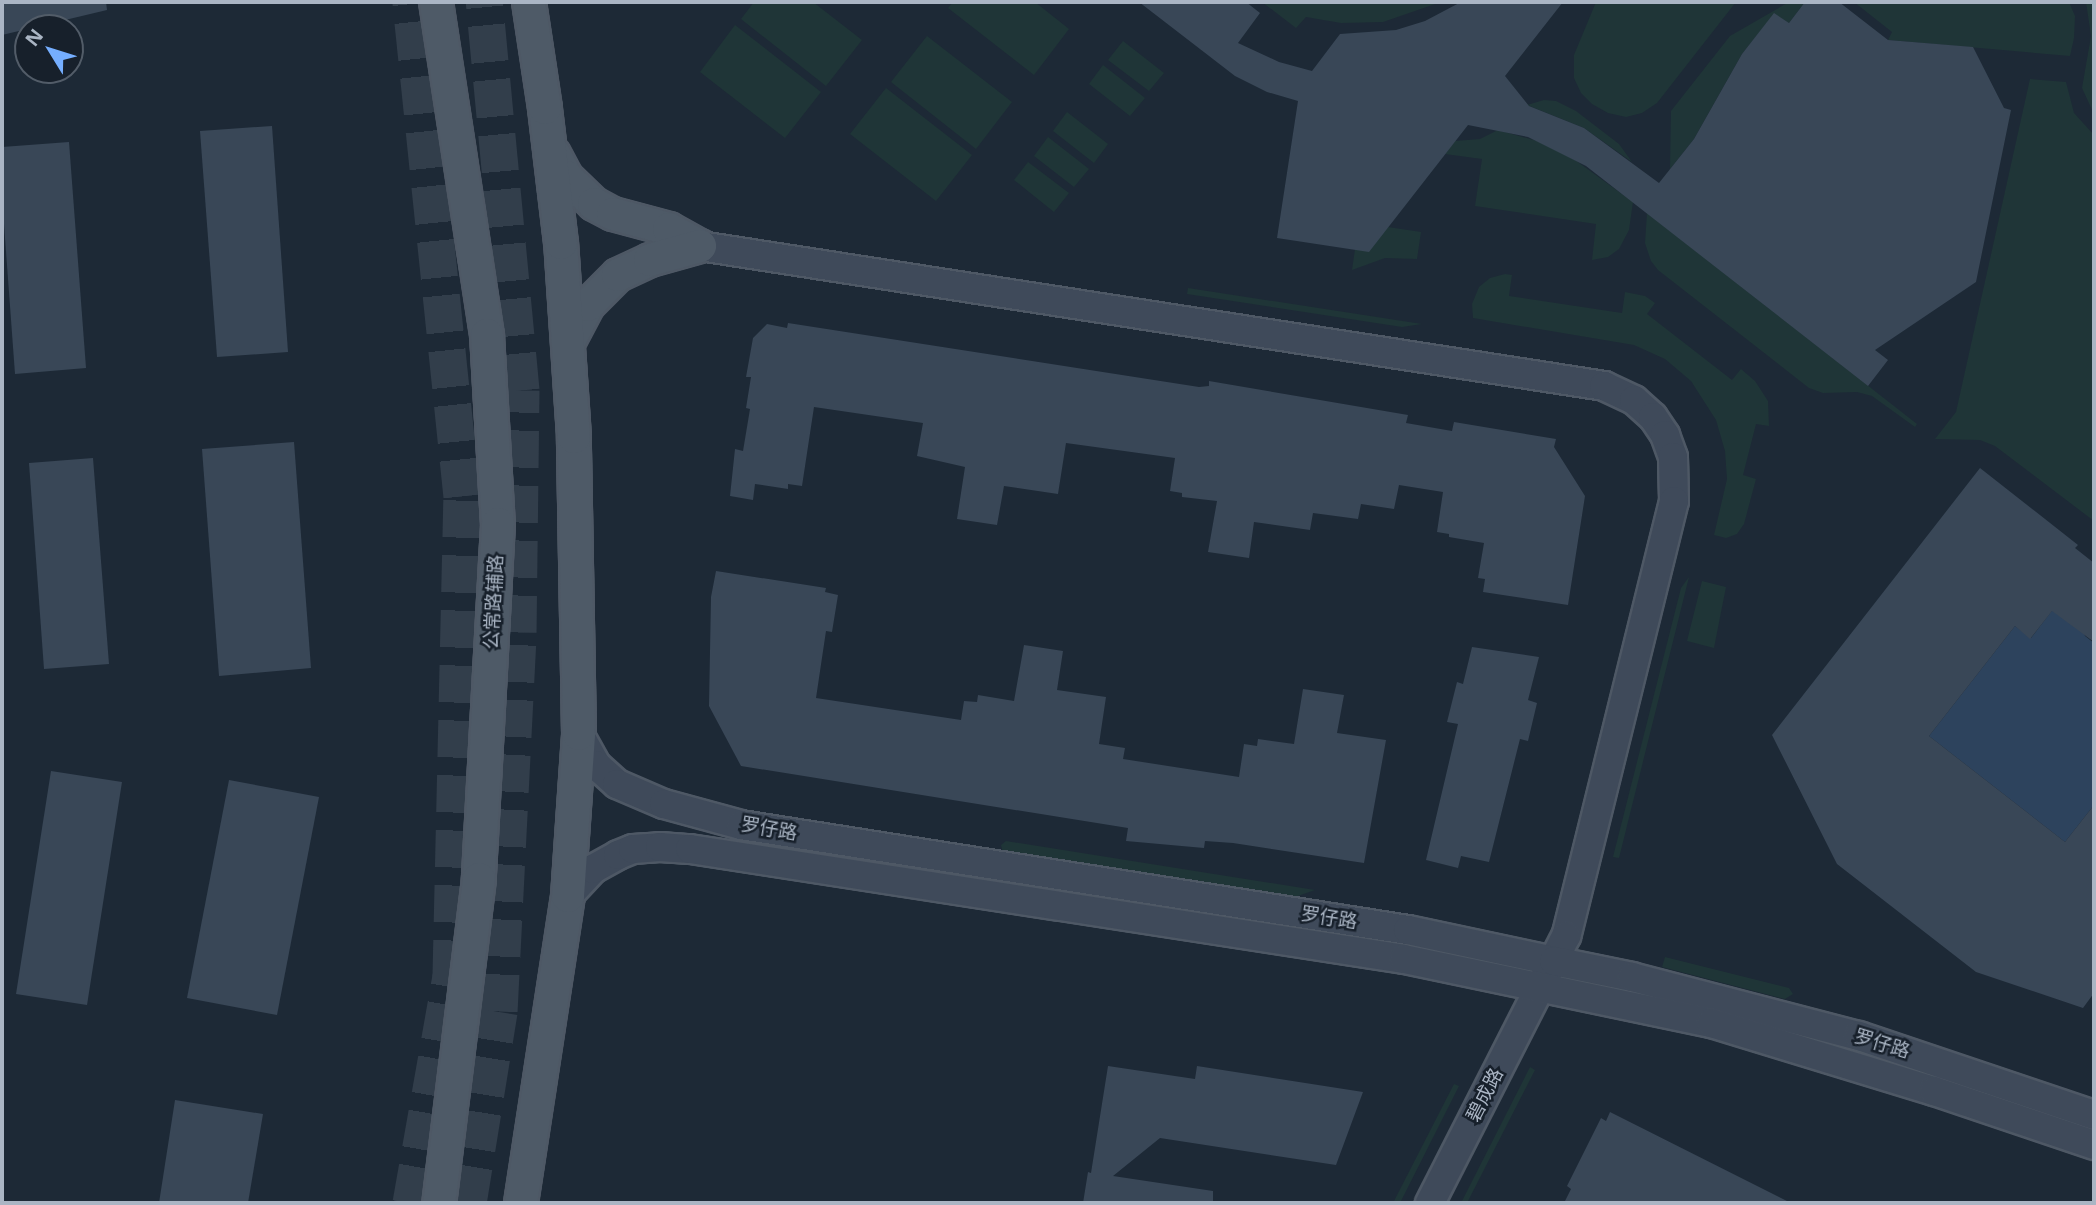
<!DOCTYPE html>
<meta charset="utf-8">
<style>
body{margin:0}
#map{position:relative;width:2096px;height:1205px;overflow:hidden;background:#1d2936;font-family:"Open Sans","Noto Sans SC",sans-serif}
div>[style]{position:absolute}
.green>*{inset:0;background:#1f3537}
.water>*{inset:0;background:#2d435d}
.building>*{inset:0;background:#394757}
.highway-tunnel>*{height:37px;margin-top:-18.5px;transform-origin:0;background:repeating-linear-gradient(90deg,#323e4b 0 37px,transparent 0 55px)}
.roads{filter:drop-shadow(2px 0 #4e5865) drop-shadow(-2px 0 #4e5865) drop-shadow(0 2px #4e5865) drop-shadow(0 -2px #4e5865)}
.secondary>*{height:28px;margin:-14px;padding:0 14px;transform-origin:14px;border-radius:14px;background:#3f4a5a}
.primary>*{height:32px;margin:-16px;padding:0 16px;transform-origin:16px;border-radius:16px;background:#4e5a67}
span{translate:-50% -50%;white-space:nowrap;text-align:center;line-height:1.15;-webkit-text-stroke:5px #17202b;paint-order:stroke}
.street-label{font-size:19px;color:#aab5c4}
.frame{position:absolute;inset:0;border:4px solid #aab5c4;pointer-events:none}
.north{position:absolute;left:14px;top:14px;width:70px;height:70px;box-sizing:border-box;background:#17202b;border:2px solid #525c68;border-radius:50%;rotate:308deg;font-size:19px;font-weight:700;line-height:28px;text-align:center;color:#aab5c4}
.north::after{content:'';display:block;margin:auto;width:24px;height:32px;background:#75aeff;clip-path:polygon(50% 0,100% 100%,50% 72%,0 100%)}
</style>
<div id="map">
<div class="green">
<i style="clip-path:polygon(754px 2px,813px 2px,862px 40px,826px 86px,741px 19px)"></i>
<i style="clip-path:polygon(953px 2px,1035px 2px,1069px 29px,1034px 75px,948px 8px)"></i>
<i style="clip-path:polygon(1262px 2px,1441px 2px,1383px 22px,1341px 23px,1306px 17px,1296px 28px)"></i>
<i style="clip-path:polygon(1596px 2px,1736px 2px,1657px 103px,1642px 113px,1626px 117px,1608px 113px,1592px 104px,1581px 93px,1574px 78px,1574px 55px)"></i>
<i style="clip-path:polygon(1789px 2px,1805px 2px,1789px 23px,1774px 14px,1742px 54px,1694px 139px,1670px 169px,1671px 111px,1730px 36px)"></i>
<i style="clip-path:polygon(1854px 2px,2069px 2px,2075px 16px,2074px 38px,2070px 56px,1888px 40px,1892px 32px)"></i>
<i style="clip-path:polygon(2086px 2px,2094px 2px,2094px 114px,2082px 88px,2091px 36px)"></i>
<i style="clip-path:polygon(735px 25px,821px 92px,785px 138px,700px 72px)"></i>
<i style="clip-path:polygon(927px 36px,1012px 102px,976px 149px,891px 82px)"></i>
<i style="clip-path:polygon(1123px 41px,1164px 73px,1149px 91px,1108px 60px)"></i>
<i style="clip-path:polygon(1103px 65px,1145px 98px,1130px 116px,1089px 84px)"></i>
<i style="clip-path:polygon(2030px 79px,2066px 82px,2074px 113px,2094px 135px,2094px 521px,1995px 446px,1980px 440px,1935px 439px,1956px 412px)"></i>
<i style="clip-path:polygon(886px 88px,972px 155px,936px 201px,850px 134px)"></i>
<i style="clip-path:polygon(1544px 100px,1556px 101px,1576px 111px,1619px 144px,1632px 162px,1584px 128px,1527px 105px)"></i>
<i style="clip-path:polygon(1067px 112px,1108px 144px,1094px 163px,1053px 131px)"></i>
<i style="clip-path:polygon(1498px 130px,1544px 143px,1575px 160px,1633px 202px,1629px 230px,1619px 249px,1608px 257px,1592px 260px,1596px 224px,1475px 206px,1482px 159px,1445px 154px,1455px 141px,1480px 139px)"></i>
<i style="clip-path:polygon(1048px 137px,1089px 169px,1074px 187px,1034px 156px)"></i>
<i style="clip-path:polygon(1028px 162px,1069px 193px,1054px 212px,1014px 180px)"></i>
<i style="clip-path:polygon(1647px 213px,1917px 424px,1915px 427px,1872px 396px,1857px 392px,1823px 393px,1809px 388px,1658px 270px,1651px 261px,1645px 243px)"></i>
<i style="clip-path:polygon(1388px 227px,1421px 232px,1417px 259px,1385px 258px,1352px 270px,1355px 249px)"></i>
<i style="clip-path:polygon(1505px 274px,1512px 275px,1509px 296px,1622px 313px,1625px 292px,1645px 296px,1655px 303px,1647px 314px,1732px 380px,1741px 369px,1755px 381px,1768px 401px,1769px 426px,1756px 424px,1743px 475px,1756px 479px,1744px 524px,1737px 534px,1726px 538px,1714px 535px,1727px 479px,1725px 451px,1716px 420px,1691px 381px,1665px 359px,1634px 345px,1473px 318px,1472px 304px,1479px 287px,1490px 278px)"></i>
<i style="clip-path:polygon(1188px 288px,1422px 324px,1402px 327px,1187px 294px)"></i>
<i style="clip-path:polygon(1689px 577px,1619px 858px,1613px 857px,1681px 588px)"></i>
<i style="clip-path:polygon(1702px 581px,1726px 587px,1714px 648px,1687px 641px)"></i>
<i style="clip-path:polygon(1006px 841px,1315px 890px,1292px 898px,1003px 853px,1001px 845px)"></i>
<i style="clip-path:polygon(1665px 957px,1789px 988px,1793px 994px,1785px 999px,1662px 967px)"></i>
<i style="clip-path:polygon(1530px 1067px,1535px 1070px,1467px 1203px,1461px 1203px)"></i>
<i style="clip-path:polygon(1454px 1084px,1459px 1086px,1400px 1203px,1393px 1203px)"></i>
</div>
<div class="water">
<i style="clip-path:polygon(2070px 587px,2085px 636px,2094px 643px,2094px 805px,2065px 842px,1929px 736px,2015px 626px,2031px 638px)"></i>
</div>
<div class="building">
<i style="clip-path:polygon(2px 2px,106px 2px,107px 10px,2px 35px)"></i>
<i style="clip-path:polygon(1139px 2px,1246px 2px,1260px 13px,1238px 43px,1279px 62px,1312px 71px,1340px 34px,1396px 30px,1425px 21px,1461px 2px,1563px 2px,1505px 76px,1529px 106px,1584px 128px,1659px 183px,1694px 139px,1742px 54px,1774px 13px,1789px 23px,1805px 2px,1839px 2px,1888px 40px,1973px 47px,2004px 108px,2011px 110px,1976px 282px,1875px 350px,1888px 360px,1868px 386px,1586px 166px,1528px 137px,1468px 125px,1369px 252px,1277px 238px,1298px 101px,1267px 92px,1235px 76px)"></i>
<i style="clip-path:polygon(272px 126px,288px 352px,217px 357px,200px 131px)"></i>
<i style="clip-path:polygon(69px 142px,86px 368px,15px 374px,2px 197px,2px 147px)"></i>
<i style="clip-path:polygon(788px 323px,1199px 387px,1209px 386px,1209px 381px,1408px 415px,1406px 423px,1452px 431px,1454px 422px,1556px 439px,1554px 447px,1585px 496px,1568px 605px,1483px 592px,1485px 579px,1478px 578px,1484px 543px,1449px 537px,1449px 534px,1437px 532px,1443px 492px,1399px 485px,1394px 509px,1361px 504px,1358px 519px,1313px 513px,1310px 530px,1254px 522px,1249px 558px,1208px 552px,1217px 501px,1182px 497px,1182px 493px,1170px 491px,1175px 458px,1066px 443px,1058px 494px,1004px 486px,997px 525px,957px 519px,965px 467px,917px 456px,923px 423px,814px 407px,802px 486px,788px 484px,788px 489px,755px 484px,753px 500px,730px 496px,735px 449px,743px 451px,750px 409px,746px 408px,751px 377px,746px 377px,753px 338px,767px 324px,787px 328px)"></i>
<i style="clip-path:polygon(294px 442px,311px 668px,219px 676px,202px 449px)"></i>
<i style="clip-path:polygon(93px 458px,109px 664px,44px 669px,29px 463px)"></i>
<i style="clip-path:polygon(1980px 468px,2078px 545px,2075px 548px,2094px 563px,2094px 642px,2052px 611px,2030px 639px,2015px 626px,1929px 736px,2065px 842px,2094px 805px,2094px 993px,2083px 1008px,1976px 972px,1837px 864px,1772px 735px)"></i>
<i style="clip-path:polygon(716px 571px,826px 588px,825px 592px,838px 595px,832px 632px,826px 631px,816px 698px,961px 720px,964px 701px,977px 702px,978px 695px,1014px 701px,1024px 645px,1063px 651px,1057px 690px,1106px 697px,1099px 744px,1125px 748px,1123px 759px,1239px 777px,1244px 744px,1257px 746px,1258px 739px,1294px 744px,1303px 689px,1344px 695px,1337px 733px,1386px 740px,1364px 863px,1233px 843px,1205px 841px,1204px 848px,1126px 841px,1128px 828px,741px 766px,709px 706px,711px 597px)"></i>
<i style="clip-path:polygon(1472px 647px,1539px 657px,1528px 700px,1537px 703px,1528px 741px,1520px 739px,1489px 862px,1461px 856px,1458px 868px,1426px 860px,1458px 724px,1447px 722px,1457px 682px,1463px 684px)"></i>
<i style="clip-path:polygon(51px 771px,122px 782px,87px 1005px,16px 994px)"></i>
<i style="clip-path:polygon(229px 780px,319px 797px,277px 1015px,187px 998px)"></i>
<i style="clip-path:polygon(1108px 1066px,1195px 1079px,1197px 1066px,1363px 1092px,1336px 1165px,1160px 1138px,1113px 1176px,1213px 1191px,1213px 1203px,1083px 1203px,1088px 1172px,1091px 1173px)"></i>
<i style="clip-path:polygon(175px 1100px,263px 1114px,248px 1203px,159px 1203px)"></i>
<i style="clip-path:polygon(1610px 1112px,1791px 1203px,1564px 1203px,1571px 1189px,1567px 1186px,1601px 1118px,1606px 1121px)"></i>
</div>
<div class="highway-tunnel">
<i style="left:411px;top:1203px;width:230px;rotate:-80deg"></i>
<i style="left:451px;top:977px;width:481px;rotate:-88.7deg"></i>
<i style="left:462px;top:496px;width:497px;rotate:-95.9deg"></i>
<i style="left:468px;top:1203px;width:194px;rotate:-80.8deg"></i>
<i style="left:499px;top:1011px;width:379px;rotate:-87.1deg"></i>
<i style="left:518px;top:632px;width:242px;rotate:-89.3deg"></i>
<i style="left:521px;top:390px;width:390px;rotate:-95.4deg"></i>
</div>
<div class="roads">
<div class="secondary">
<i style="left:700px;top:246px;width:915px;rotate:8.8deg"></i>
<i style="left:1604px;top:386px;width:33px;rotate:25deg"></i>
<i style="left:1634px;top:400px;width:25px;rotate:42deg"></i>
<i style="left:1653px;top:417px;width:22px;rotate:56deg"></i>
<i style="left:1665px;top:435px;width:23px;rotate:70deg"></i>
<i style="left:1673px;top:457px;width:44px;rotate:88.7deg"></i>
<i style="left:1674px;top:501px;width:448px;rotate:103.9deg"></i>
<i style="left:1566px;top:936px;width:300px;rotate:117deg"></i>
<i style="left:579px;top:734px;width:35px;rotate:61deg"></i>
<i style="left:596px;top:765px;width:28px;rotate:42deg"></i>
<i style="left:617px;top:784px;width:51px;rotate:23.1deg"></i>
<i style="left:664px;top:804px;width:80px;rotate:15.3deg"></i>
<i style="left:741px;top:825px;width:675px;rotate:8.95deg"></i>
<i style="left:1408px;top:930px;width:149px;rotate:12deg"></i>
<i style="left:1554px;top:961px;width:80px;rotate:11.6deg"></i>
<i style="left:1632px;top:977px;width:235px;rotate:14.6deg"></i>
<i style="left:1859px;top:1036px;width:248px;rotate:18.6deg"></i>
<i style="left:568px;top:896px;width:37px;rotate:-47deg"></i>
<i style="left:593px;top:869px;width:29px;rotate:-29deg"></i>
<i style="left:618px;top:855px;width:16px;rotate:-22deg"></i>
<i style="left:633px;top:849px;width:27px;rotate:-4deg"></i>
<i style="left:660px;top:847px;width:30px;rotate:4deg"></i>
<i style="left:690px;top:849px;width:722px;rotate:8.76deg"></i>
<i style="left:1404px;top:959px;width:314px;rotate:11.8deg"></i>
<i style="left:1711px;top:1023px;width:233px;rotate:17deg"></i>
<i style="left:1934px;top:1091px;width:169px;rotate:18.6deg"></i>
</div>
<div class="primary">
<i style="left:436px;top:2px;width:337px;rotate:81.3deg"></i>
<i style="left:487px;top:335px;width:189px;rotate:86.7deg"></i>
<i style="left:498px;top:524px;width:356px;rotate:93.1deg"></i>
<i style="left:479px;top:879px;width:326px;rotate:97deg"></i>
<i style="left:554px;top:154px;width:26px;rotate:62deg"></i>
<i style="left:566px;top:177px;width:39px;rotate:44deg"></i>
<i style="left:594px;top:204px;width:21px;rotate:28deg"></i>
<i style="left:613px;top:214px;width:58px;rotate:15deg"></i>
<i style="left:669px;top:229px;width:35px;rotate:29deg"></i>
<i style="left:568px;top:343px;width:43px;rotate:-62.2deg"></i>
<i style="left:588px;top:305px;width:42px;rotate:-45deg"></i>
<i style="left:618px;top:275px;width:35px;rotate:-25deg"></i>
<i style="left:650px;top:260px;width:52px;rotate:-15.6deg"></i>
<i style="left:521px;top:1203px;width:311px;rotate:-81.3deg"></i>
<i style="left:568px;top:896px;width:162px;rotate:-86.1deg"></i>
<i style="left:579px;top:734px;width:297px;rotate:-91deg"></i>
<i style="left:574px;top:437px;width:194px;rotate:-93.8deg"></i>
<i style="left:561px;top:243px;width:136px;rotate:-96.8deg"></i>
<i style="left:545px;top:108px;width:107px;rotate:-98.6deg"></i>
</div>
</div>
<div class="street-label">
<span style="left:494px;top:602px;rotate:-87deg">公常路辅路</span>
<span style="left:769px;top:829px;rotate:10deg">罗仔路</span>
<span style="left:1329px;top:918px;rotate:9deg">罗仔路</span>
<span style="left:1882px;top:1044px;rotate:17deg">罗仔路</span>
<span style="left:1485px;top:1095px;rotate:-63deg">碧成路</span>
</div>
<div class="frame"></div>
<div class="north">N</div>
</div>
